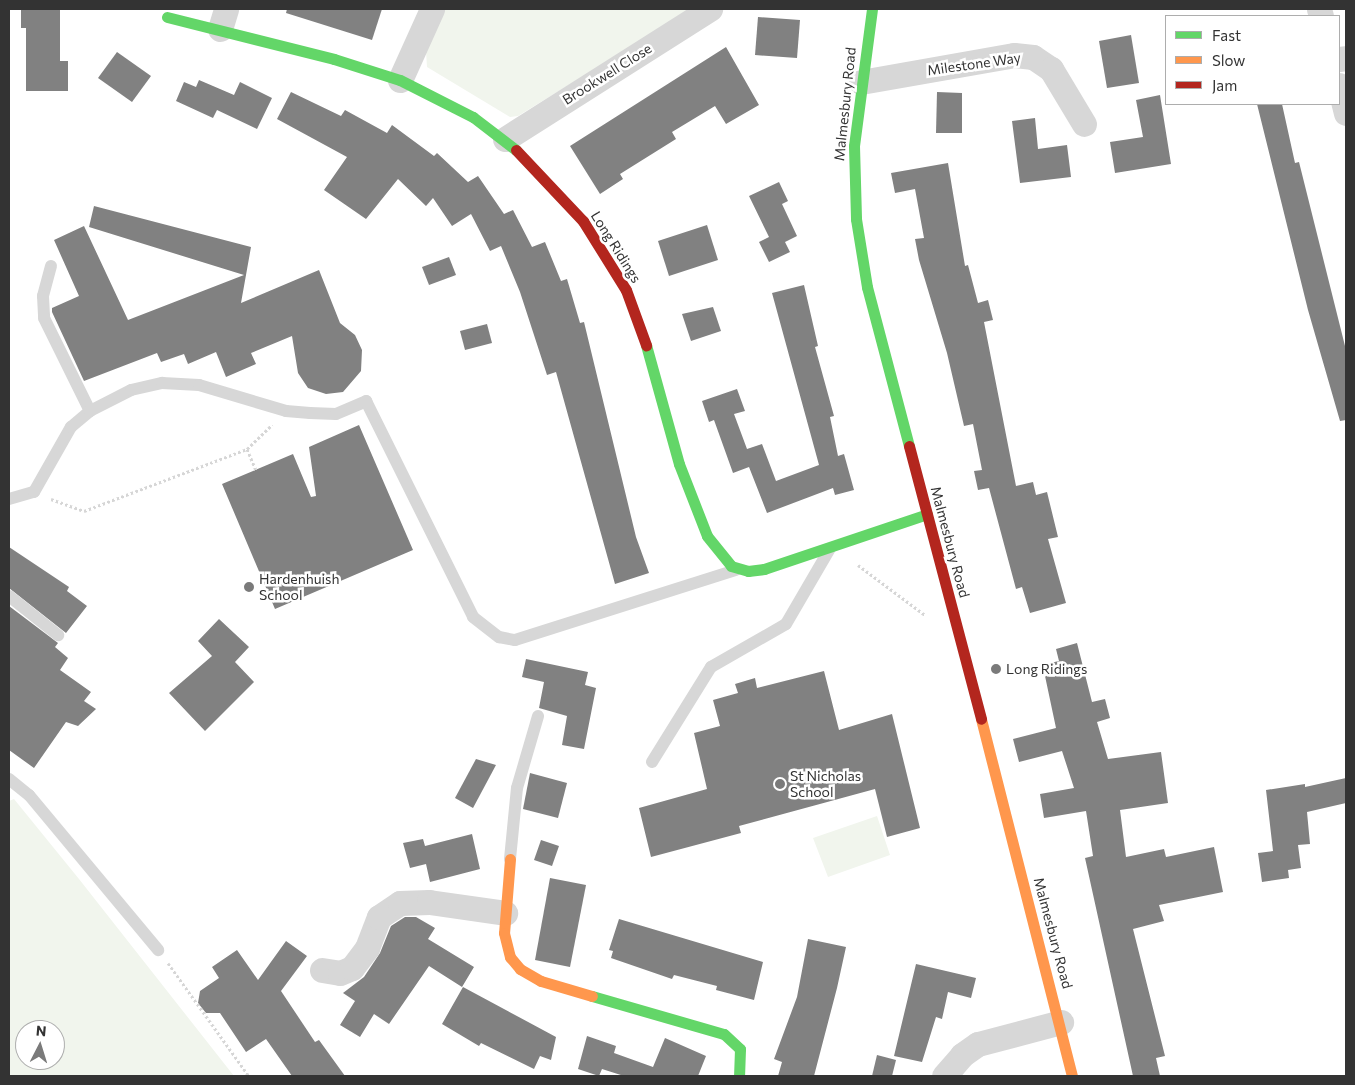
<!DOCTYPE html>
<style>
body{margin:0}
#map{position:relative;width:1355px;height:1085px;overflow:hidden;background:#fff;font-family:Commissioner,sans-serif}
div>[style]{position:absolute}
.green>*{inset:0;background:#f1f5ed}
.building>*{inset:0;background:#818181}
.path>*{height:3px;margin-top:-1.5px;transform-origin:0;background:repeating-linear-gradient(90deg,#d6d6d6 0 2.5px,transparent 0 5px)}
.lane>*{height:12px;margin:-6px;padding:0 6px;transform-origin:6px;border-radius:6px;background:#d7d7d7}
.street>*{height:25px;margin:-12.5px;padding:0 12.5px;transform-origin:12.5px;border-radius:12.5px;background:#d7d7d7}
.fast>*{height:11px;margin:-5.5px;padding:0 5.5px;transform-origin:5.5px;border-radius:5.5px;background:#63d668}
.slow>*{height:11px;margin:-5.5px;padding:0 5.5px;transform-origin:5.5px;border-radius:5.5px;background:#ff974d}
.jam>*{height:11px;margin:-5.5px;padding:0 5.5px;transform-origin:5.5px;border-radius:5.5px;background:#b3261e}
.dots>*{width:14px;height:14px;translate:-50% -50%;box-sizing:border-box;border:2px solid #fff;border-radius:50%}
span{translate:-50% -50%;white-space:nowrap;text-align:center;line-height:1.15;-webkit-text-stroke:5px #fff;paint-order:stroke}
.street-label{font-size:14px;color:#333}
.poi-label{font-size:14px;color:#333}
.left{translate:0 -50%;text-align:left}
.frame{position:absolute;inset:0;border:10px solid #333;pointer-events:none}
.legend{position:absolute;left:1165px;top:15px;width:175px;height:90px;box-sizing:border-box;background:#fff;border:1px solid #adadad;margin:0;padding:6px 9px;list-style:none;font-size:15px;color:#333}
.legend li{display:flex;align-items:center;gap:10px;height:25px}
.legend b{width:25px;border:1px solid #adadad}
.north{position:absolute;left:15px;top:1020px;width:50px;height:50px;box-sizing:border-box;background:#fff;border:1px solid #adadad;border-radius:50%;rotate:5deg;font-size:14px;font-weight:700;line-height:20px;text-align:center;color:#333}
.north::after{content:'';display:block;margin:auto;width:18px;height:22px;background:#7a7a7a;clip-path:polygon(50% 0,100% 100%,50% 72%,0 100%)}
</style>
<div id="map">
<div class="green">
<i style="clip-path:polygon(442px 9px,692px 9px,518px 116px,510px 117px,427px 67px,426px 51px)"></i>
<i style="clip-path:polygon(evenodd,14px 799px,79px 879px,234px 1076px,9px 1076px,9px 801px,14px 799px,25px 1030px,55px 1030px,55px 1060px,25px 1060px,25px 1030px)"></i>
<i style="clip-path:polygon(877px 816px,890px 855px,828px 877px,813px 838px)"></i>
</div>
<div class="building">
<i style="clip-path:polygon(21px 9px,60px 9px,60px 61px,68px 61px,68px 91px,26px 91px,26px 28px,21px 28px)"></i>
<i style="clip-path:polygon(287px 9px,382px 9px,372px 40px,286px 13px)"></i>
<i style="clip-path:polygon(758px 17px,800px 20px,797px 58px,755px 55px)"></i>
<i style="clip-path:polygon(1131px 35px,1139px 83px,1107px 88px,1099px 41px)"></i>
<i style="clip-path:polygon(726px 47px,759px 105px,726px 124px,715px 106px,672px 132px,676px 139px,620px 174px,623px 179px,600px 194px,570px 146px)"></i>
<i style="clip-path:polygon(117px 52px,151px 76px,132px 102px,98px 78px)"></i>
<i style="clip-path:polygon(199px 80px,234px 95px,240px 82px,272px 98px,257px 129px,217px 110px,213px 118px,176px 101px,184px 82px,196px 87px)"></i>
<i style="clip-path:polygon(291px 92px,341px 116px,345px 110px,387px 133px,392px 125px,434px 156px,437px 153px,468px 182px,478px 176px,504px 214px,513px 210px,532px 247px,545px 242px,561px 281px,567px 279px,580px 323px,584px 322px,636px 537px,649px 573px,615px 584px,556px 372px,547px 375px,520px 292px,501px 246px,490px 251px,471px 214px,452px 226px,433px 198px,426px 206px,398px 179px,366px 219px,324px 190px,347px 157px,277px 119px)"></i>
<i style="clip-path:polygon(937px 92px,962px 93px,962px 133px,936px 133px)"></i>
<i style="clip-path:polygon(1160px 95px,1171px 164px,1115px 173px,1110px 142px,1143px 137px,1136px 100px)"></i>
<i style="clip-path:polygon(1257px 104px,1282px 104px,1295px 163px,1299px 162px,1346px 350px,1346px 420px,1340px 421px,1308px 310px)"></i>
<i style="clip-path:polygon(1035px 118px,1038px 149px,1067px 145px,1071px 177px,1020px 183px,1012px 121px)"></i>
<i style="clip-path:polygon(948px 163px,965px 266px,968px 265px,978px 303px,988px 300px,993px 320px,984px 322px,1016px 486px,1033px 482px,1036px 495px,1047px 492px,1058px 537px,1048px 539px,1066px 603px,1030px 613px,1022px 587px,1016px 589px,989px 488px,978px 490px,974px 471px,982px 470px,973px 424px,964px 426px,947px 353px,919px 260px,915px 239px,924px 238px,915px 189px,895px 193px,891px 173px)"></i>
<i style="clip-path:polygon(779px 182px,788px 201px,782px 204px,797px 236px,785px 242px,790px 252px,769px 262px,759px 242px,769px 237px,749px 196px)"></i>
<i style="clip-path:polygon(94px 206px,251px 247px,241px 303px,319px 270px,340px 323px,355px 335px,362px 350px,361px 371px,343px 392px,326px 394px,308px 388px,298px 373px,292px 336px,251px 353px,256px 364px,226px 377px,216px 352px,188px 364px,184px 354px,161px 362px,157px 353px,84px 381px,52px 312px,52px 308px,79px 296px,54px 240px,84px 226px,128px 320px,244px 275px,89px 227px)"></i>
<i style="clip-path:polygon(707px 225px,718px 260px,669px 276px,658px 241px)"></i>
<i style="clip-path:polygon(449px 257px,456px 275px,429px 285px,422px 267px)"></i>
<i style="clip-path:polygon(804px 285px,818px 346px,815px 347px,834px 416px,830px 417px,838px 456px,844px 454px,854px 490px,835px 495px,833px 488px,767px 513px,749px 467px,733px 473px,714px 420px,709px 422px,702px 401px,737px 389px,745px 411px,734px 414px,747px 449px,762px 444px,776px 481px,819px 465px,772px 293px)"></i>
<i style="clip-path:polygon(713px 307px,721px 331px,691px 341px,682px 314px)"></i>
<i style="clip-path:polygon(487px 324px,492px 343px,465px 350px,460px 331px)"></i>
<i style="clip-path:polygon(359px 425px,413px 550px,275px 609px,222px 484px,293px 454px,311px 497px,316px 496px,309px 447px)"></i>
<i style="clip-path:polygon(9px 547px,69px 587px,67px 591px,87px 606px,66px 633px,9px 588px)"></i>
<i style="clip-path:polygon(9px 606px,58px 643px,55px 647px,68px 658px,60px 670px,91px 692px,84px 701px,96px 709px,78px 726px,66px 722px,34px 768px,9px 750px)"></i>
<i style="clip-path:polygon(219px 619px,249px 647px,235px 662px,254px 682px,205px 731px,169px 693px,212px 656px,198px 641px)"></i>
<i style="clip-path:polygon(1077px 643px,1092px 702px,1105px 699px,1110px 718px,1097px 722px,1108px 759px,1161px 752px,1168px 803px,1120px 810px,1126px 857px,1164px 849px,1166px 857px,1214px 847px,1223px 892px,1159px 905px,1164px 921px,1133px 929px,1165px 1056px,1156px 1058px,1160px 1076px,1133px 1076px,1085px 858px,1093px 856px,1086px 811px,1044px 818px,1040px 794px,1074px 788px,1062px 751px,1019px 762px,1013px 739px,1056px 728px,1045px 676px,1052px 675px,1050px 663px,1059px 661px,1056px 649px)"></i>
<i style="clip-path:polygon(526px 659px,588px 672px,585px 685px,596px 688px,584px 749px,562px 745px,567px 716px,539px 708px,544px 682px,522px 677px)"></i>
<i style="clip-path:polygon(824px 671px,839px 730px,892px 714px,920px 828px,887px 837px,875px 789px,739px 826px,741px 833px,651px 857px,639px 808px,707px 789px,694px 733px,720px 726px,713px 700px,738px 693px,735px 684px,755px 678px,757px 688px)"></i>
<i style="clip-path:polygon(476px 759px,496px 765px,473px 808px,455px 798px)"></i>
<i style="clip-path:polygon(530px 773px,567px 783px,558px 818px,523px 809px)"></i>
<i style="clip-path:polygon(1346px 778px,1346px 803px,1307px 812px,1310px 844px,1298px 845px,1301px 868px,1288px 870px,1289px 878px,1262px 882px,1258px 853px,1273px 851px,1266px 790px,1305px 784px,1305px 787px)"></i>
<i style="clip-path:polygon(472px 834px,480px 869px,430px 882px,426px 864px,410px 868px,403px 843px,423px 839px,425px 846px)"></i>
<i style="clip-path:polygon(541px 840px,559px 846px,552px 866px,534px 860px)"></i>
<i style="clip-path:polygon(550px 878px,586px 885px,570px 967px,535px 960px)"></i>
<i style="clip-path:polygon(405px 917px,416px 917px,435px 928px,428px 939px,474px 967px,462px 987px,429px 966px,389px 1024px,374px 1014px,360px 1037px,340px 1025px,355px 1001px,343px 993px,364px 977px,380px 953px,391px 926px)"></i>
<i style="clip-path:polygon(619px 919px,763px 962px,754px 1000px,716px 990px,717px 986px,674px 975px,672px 979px,611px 958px,613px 951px,609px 950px)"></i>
<i style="clip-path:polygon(808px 939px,846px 947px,837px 988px,814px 1076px,778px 1076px,782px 1062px,774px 1059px,797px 997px)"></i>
<i style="clip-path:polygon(286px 941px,307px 956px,281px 991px,315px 1042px,319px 1040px,345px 1076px,292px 1076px,266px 1039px,246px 1052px,220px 1013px,206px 1013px,198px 1003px,200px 991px,219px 978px,212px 967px,237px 950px,258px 980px)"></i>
<i style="clip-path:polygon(916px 964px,976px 978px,971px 998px,948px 992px,942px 1019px,936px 1017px,922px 1062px,894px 1056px)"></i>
<i style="clip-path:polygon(463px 987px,556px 1037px,551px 1060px,540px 1056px,534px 1069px,481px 1043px,479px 1046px,442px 1024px)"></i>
<i style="clip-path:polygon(587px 1036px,616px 1046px,614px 1053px,653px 1067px,665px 1038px,706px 1056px,698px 1076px,624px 1076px,602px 1069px,599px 1076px,578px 1069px)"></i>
<i style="clip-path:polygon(877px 1055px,896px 1060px,892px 1076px,872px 1076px)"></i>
</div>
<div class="path">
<i style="left:247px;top:449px;width:23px;rotate:67deg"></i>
<i style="left:51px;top:499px;width:35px;rotate:20deg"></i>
<i style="left:84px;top:511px;width:174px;rotate:-20.8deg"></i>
<i style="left:247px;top:449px;width:35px;rotate:-44deg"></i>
<i style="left:858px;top:565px;width:84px;rotate:36.7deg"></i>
<i style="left:168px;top:963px;width:139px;rotate:54.4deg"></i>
</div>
<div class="lane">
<i style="left:51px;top:266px;width:31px;rotate:105deg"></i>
<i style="left:43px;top:296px;width:22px;rotate:87deg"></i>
<i style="left:44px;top:318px;width:104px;rotate:63.7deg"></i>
<i style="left:9px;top:499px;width:26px;rotate:-16deg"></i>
<i style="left:34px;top:492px;width:75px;rotate:-60.4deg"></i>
<i style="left:71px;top:427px;width:25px;rotate:-40deg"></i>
<i style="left:90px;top:411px;width:46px;rotate:-27.1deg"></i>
<i style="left:131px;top:390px;width:32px;rotate:-13deg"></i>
<i style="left:162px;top:383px;width:37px;rotate:3deg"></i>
<i style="left:199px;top:385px;width:91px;rotate:16.6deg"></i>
<i style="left:286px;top:411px;width:24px;rotate:5deg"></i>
<i style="left:310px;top:413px;width:26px;rotate:2deg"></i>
<i style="left:336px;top:414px;width:33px;rotate:-23deg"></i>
<i style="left:366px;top:401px;width:241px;rotate:63.6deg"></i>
<i style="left:473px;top:617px;width:33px;rotate:38deg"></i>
<i style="left:499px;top:637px;width:16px;rotate:11deg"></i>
<i style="left:515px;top:640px;width:232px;rotate:-17.6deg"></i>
<i style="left:9px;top:596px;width:63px;rotate:38.5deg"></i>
<i style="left:652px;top:762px;width:112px;rotate:-58.2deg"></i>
<i style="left:711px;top:667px;width:86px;rotate:-29.8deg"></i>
<i style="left:786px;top:624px;width:86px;rotate:-59.8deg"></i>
<i style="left:9px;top:779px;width:26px;rotate:39deg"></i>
<i style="left:29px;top:795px;width:202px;rotate:50.2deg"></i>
<i style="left:510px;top:859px;width:71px;rotate:-84.4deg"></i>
<i style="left:517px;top:788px;width:75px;rotate:-73.7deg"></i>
</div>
<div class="street">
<i style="left:1319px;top:9px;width:7px;rotate:74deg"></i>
<i style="left:220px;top:29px;width:21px;rotate:-73deg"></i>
<i style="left:1339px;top:59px;width:7px;rotate:-8deg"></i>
<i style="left:400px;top:80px;width:78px;rotate:-65.7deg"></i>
<i style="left:861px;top:82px;width:155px;rotate:-10deg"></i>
<i style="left:1014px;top:55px;width:19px;rotate:6deg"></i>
<i style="left:1033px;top:57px;width:22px;rotate:34deg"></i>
<i style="left:1051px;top:69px;width:64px;rotate:59deg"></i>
<i style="left:1339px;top:85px;width:29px;rotate:76deg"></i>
<i style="left:505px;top:139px;width:243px;rotate:-32.4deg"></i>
<i style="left:322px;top:970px;width:18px;rotate:9deg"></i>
<i style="left:340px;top:973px;width:13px;rotate:-23deg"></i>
<i style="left:352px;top:968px;width:25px;rotate:-53deg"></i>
<i style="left:367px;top:948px;width:33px;rotate:-69deg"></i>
<i style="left:379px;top:917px;width:25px;rotate:-34deg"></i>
<i style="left:400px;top:903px;width:29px;rotate:-2deg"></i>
<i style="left:429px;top:902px;width:77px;rotate:8.2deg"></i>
<i style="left:944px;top:1076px;width:28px;rotate:-49deg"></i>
<i style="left:962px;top:1055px;width:19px;rotate:-35deg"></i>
<i style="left:978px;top:1044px;width:86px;rotate:-14.8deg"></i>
</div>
<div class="fast">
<i style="left:872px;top:9px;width:138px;rotate:97.5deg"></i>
<i style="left:854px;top:146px;width:73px;rotate:88.4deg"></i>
<i style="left:856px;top:219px;width:69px;rotate:80.8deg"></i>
<i style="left:867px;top:287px;width:164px;rotate:75.2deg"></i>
<i style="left:167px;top:17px;width:172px;rotate:14.1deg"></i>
<i style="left:334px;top:59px;width:69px;rotate:17.7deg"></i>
<i style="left:400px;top:80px;width:82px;rotate:26.9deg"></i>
<i style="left:473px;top:117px;width:54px;rotate:37.5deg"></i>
<i style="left:646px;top:345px;width:123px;rotate:74.5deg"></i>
<i style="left:679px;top:464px;width:77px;rotate:68.7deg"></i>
<i style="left:707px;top:536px;width:38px;rotate:51deg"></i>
<i style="left:731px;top:566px;width:18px;rotate:16deg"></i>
<i style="left:748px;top:571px;width:16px;rotate:-7deg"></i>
<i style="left:764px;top:569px;width:172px;rotate:-18.6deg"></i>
<i style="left:592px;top:996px;width:137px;rotate:16.1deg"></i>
<i style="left:724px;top:1034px;width:22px;rotate:43deg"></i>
<i style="left:740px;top:1049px;width:27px;rotate:92deg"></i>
</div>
<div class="slow">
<i style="left:981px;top:719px;width:368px;rotate:75.7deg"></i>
<i style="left:510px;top:859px;width:74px;rotate:94.6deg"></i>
<i style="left:504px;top:933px;width:25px;rotate:76deg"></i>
<i style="left:510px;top:957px;width:16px;rotate:50deg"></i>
<i style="left:520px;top:969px;width:24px;rotate:30deg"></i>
<i style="left:541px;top:981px;width:53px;rotate:16.4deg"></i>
</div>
<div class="jam">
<i style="left:516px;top:150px;width:98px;rotate:46.7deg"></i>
<i style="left:583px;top:221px;width:81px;rotate:58.1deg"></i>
<i style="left:626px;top:290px;width:59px;rotate:70deg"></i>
<i style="left:909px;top:446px;width:282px;rotate:75.2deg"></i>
</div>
<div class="dots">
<i style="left:249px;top:587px;background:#7a7a7a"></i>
<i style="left:996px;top:669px;background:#7a7a7a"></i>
<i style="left:780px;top:784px;background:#7a7a7a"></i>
</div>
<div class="street-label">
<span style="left:974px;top:64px;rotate:-8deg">Milestone Way</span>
<span style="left:607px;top:74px;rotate:-32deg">Brookwell Close</span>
<span style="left:845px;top:104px;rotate:-84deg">Malmesbury Road</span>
<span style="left:616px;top:247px;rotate:58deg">Long Ridings</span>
<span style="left:950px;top:542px;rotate:75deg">Malmesbury Road</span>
<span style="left:1053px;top:933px;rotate:75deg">Malmesbury Road</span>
</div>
<div class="poi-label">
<span class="left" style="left:259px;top:587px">Hardenhuish<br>School</span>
<span class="left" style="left:1006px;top:669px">Long Ridings</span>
<span class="left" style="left:790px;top:784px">St Nicholas<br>School</span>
</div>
<div class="frame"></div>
<ul class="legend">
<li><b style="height:6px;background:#63d668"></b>Fast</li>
<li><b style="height:6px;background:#ff974d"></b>Slow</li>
<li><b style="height:6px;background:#b3261e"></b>Jam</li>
</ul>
<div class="north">N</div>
</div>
